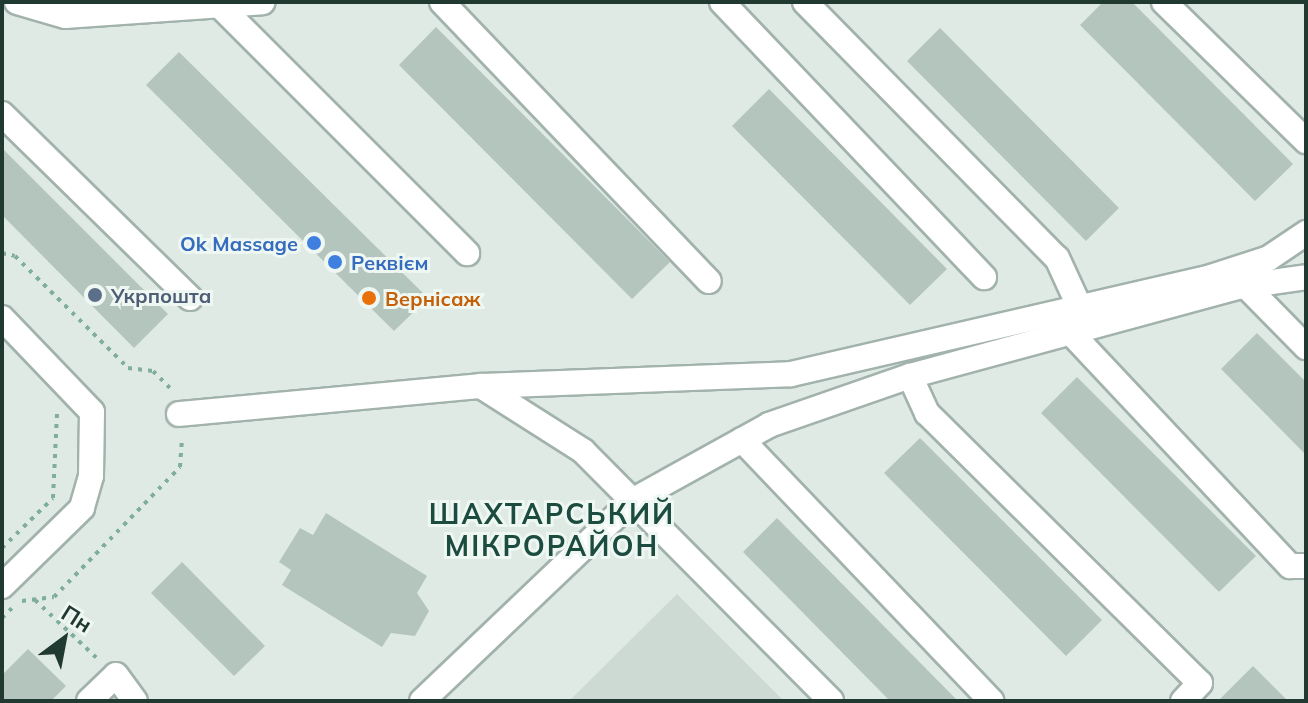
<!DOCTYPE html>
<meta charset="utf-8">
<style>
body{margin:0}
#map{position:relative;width:1308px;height:703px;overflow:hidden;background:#dfeae5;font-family:Mulish,sans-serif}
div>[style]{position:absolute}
.built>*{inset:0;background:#cddad4}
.building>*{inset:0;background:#b4c5be}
.path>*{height:4px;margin-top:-2px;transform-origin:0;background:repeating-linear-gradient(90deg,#7fae9e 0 4px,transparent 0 10px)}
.roads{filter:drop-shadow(2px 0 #a2b2ac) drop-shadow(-2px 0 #a2b2ac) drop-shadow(0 2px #a2b2ac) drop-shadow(0 -2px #a2b2ac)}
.minor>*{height:24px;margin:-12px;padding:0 12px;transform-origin:12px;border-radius:12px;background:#fff}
.dots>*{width:22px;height:22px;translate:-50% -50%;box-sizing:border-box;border:4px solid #eff7f3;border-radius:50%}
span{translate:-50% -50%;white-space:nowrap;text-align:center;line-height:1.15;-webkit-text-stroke:6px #eff7f3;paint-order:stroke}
.shop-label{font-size:20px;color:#366cbe;font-weight:700}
.right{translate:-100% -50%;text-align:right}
.left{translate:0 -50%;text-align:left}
.service-label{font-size:20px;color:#4e5e75;font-weight:700}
.food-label{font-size:20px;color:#c56008;font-weight:700}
.district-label{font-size:28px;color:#1c4c3f;font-weight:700;letter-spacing:2px}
.frame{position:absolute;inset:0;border:4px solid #203a32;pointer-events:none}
.north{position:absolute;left:24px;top:599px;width:80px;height:80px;-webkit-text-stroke:6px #eff7f3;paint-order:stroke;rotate:32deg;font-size:22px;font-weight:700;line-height:32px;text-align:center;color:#203a32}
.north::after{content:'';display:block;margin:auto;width:28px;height:36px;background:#203a32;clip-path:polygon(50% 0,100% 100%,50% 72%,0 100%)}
</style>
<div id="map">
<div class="built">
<i style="clip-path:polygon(677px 594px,784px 701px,569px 701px)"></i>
</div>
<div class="building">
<i style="clip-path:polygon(1103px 2px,1132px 2px,1293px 164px,1255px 201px,1080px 25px)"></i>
<i style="clip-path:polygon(436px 27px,670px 262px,632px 299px,399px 65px)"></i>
<i style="clip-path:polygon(940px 28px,1119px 208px,1086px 241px,907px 61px)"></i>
<i style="clip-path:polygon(179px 52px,428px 298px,394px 331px,146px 85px)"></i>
<i style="clip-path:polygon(769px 89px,947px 269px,910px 305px,732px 126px)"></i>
<i style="clip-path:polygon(2px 148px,168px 314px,134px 348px,2px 215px)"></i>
<i style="clip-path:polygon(1257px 333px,1306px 382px,1306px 455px,1221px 369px)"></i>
<i style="clip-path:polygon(1077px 377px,1256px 556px,1219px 592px,1041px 413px)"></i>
<i style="clip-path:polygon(920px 438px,1102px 620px,1066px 656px,884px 473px)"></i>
<i style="clip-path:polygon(326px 513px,427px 576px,417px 593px,429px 611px,415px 636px,391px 633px,382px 647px,282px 585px,291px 570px,279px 562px,300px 528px,313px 535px)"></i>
<i style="clip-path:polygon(777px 518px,958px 701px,890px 701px,743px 552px)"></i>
<i style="clip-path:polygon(182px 562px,265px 646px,234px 676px,151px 593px)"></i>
<i style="clip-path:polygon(28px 649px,66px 686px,51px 701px,2px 701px,2px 675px)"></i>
<i style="clip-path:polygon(1253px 666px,1288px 701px,1218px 701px)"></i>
</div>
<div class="path">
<i style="left:2px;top:253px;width:13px;rotate:13deg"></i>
<i style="left:15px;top:256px;width:159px;rotate:44.7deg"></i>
<i style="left:128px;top:368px;width:25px;rotate:7deg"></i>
<i style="left:153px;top:371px;width:28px;rotate:45deg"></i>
<i style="left:2px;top:548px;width:71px;rotate:-44.4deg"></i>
<i style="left:53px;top:498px;width:86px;rotate:-87.3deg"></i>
<i style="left:35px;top:600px;width:88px;rotate:43.2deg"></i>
<i style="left:22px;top:601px;width:32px;rotate:-7deg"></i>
<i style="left:54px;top:597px;width:181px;rotate:-45.9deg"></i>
<i style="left:180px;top:467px;width:29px;rotate:-86deg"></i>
<i style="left:2px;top:618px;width:14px;rotate:-45deg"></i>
</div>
<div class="roads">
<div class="minor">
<i style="left:17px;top:2px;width:50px;rotate:16.3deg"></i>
<i style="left:65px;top:16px;width:198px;rotate:-4deg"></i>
<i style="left:442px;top:2px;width:386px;rotate:46.3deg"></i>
<i style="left:722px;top:2px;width:380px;rotate:46.4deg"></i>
<i style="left:805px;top:2px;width:359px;rotate:45.5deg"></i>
<i style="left:1057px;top:258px;width:55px;rotate:65.3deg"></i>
<i style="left:1164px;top:2px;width:199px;rotate:44.4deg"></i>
<i style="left:219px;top:5px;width:351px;rotate:45deg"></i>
<i style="left:2px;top:114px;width:263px;rotate:44.4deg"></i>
<i style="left:1246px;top:286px;width:86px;rotate:45.5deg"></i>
<i style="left:2px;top:318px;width:130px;rotate:46.2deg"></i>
<i style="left:92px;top:412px;width:64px;rotate:90.9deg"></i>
<i style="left:91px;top:476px;width:33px;rotate:106deg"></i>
<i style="left:82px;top:508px;width:112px;rotate:135.7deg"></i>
<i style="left:1071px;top:333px;width:320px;rotate:46.8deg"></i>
<i style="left:1290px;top:566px;width:16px"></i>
<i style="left:910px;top:376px;width:41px;rotate:65.3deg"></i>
<i style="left:927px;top:413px;width:384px;rotate:44.7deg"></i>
<i style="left:1200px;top:683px;width:25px;rotate:133deg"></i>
<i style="left:481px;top:386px;width:121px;rotate:32.5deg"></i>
<i style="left:583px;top:451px;width:352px;rotate:45.2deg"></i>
<i style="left:179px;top:414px;width:303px;rotate:-5.3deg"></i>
<i style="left:481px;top:386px;width:310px;rotate:-2.2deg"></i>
<i style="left:791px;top:374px;width:431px;rotate:-13deg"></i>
<i style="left:1211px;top:277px;width:61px;rotate:-18.1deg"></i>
<i style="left:1269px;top:258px;width:45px;rotate:-34deg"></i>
<i style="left:742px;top:440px;width:361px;rotate:46.3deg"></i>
<i style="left:89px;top:701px;width:37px;rotate:-44deg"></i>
<i style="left:116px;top:675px;width:32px;rotate:54deg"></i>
<i style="left:422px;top:701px;width:290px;rotate:-43.6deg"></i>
<i style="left:632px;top:501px;width:157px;rotate:-29deg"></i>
<i style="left:769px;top:425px;width:149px;rotate:-19.2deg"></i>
<i style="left:910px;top:376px;width:339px;rotate:-15.2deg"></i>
<i style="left:1237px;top:287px;width:70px;rotate:-8.2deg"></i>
</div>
</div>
<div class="dots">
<i style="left:314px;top:243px;background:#3f7fe0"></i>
<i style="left:335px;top:262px;background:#3f7fe0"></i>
<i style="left:95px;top:295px;background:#5c6f8a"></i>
<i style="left:369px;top:298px;background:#e8710a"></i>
</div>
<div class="shop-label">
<span class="right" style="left:298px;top:243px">Ok Massage</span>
<span class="left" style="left:351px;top:262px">Реквієм</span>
</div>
<div class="service-label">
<span class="left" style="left:111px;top:295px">Укрпошта</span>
</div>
<div class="food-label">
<span class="left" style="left:385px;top:298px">Вернісаж</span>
</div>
<div class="district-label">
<span style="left:552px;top:530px">ШАХТАРСЬКИЙ<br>МІКРОРАЙОН</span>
</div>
<div class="frame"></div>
<div class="north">Пн</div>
</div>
